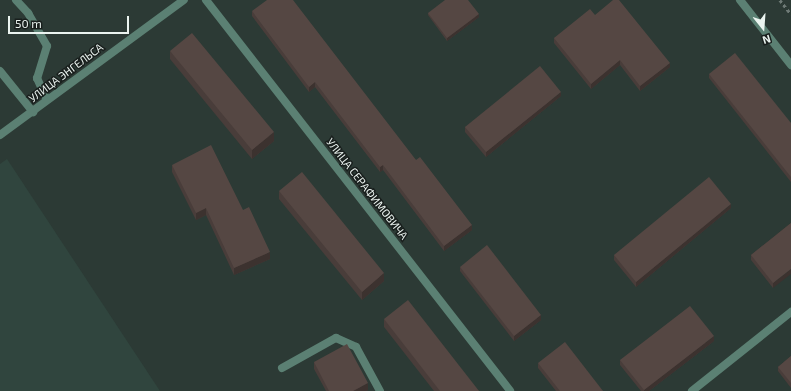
<!DOCTYPE html>
<meta charset="utf-8">
<style>
body{margin:0}
#map{position:relative;width:791px;height:391px;overflow:hidden;background:#2c3a35;font-family:"Exo 2",sans-serif}
div>[style]{position:absolute}
.built>*{inset:0;background:#30453e}
.path>*{height:2.5px;margin-top:-1.25px;transform-origin:0;background:repeating-linear-gradient(90deg,#6e7a76 0 3px,transparent 0 6px)}
.service>*{height:8px;margin:-4px;padding:0 4px;transform-origin:4px;border-radius:4px;background:#5b8073}
.minor>*{height:8px;margin:-4px;padding:0 4px;transform-origin:4px;border-radius:4px;background:#5b8073}
.tertiary>*{height:8px;margin:-4px;padding:0 4px;transform-origin:4px;border-radius:4px;background:#5b8073}
.wall>*{inset:0;background:#493d3a}
.shaded-wall>*{inset:0;background:#3c322f}
.building>*{inset:0;background:#554743}
span{translate:-50% -50%;white-space:nowrap;text-align:center;line-height:1.15;-webkit-text-stroke:3px #191f1d;paint-order:stroke}
.street-label{font-size:11px;color:#ebf4f0}
.north{position:absolute;left:743px;top:8px;width:40px;height:40px;-webkit-text-stroke:3px #191f1d;paint-order:stroke;rotate:163deg;font-size:11px;font-weight:700;line-height:16px;text-align:center;color:#ebf4f0}
.north::after{content:'';display:block;margin:auto;width:14px;height:18px;background:#ebf4f0;clip-path:polygon(50% 0,100% 100%,50% 72%,0 100%)}
.scale{position:absolute;left:8px;top:16px;width:121px;height:18px;box-sizing:border-box;border:2px solid #ebf4f0;border-top:0;padding-left:5px;font-size:12px;line-height:14px;white-space:nowrap;color:#ebf4f0;-webkit-text-stroke:3px #191f1d;paint-order:stroke}
</style>
<div id="map">
<div class="built">
<i style="clip-path:polygon(7px 159px,160px 391px,0 391px,0 164px)"></i>
</div>
<div class="path">
<i style="left:780px;top:0;width:18px;rotate:52deg"></i>
</div>
<div class="service">
<i style="left:16px;top:0;width:18px;rotate:47deg"></i>
<i style="left:28px;top:13px;width:38px;rotate:60deg"></i>
<i style="left:47px;top:46px;width:34px;rotate:107deg"></i>
<i style="left:37px;top:78px;width:24px;rotate:66deg"></i>
<i style="left:282px;top:368px;width:62px;rotate:-29.1deg"></i>
<i style="left:336px;top:338px;width:22px;rotate:24deg"></i>
<i style="left:356px;top:347px;width:50px;rotate:61.4deg"></i>
</div>
<div class="minor">
<i style="left:0;top:71px;width:53px;rotate:51.2deg"></i>
<i style="left:0;top:135px;width:228px;rotate:-36.3deg"></i>
<i style="left:692px;top:391px;width:127px;rotate:-38.6deg"></i>
</div>
<div class="tertiary">
<i style="left:206px;top:0;width:495px;rotate:52.1deg"></i>
<i style="left:740px;top:0;width:83px;rotate:51.9deg"></i>
</div>
<div class="wall">
<i style="clip-path:polygon(252px 11px,416px 160px,472px 230px,444px 251px,383px 170px,380px 172px,315px 87px,309px 92px,252px 16px)"></i>
<i style="clip-path:polygon(428px 13px,479px 17px,447px 41px,428px 15px)"></i>
<i style="clip-path:polygon(595px 15px,670px 67px,640px 91px,620px 65px,591px 89px,554px 43px,554px 38px)"></i>
<i style="clip-path:polygon(170px 51px,274px 141px,252px 159px,170px 59px)"></i>
<i style="clip-path:polygon(709px 74px,791px 123px,791px 182px,709px 78px)"></i>
<i style="clip-path:polygon(561px 96px,486px 157px,465px 132px,465px 127px)"></i>
<i style="clip-path:polygon(172px 165px,243px 210px,270px 259px,234px 275px,206px 215px,196px 220px,172px 172px)"></i>
<i style="clip-path:polygon(279px 191px,384px 281px,362px 300px,279px 199px)"></i>
<i style="clip-path:polygon(731px 208px,636px 287px,614px 260px,614px 255px)"></i>
<i style="clip-path:polygon(791px 223px,773px 288px,751px 260px,751px 255px)"></i>
<i style="clip-path:polygon(460px 267px,541px 320px,514px 341px,460px 271px)"></i>
<i style="clip-path:polygon(384px 319px,479px 391px,434px 391px,384px 327px)"></i>
<i style="clip-path:polygon(714px 341px,649px 391px,641px 391px,620px 365px,620px 360px)"></i>
<i style="clip-path:polygon(791px 356px,791px 388px,778px 371px,778px 367px)"></i>
<i style="clip-path:polygon(314px 362px,368px 390px,366px 391px,326px 391px,314px 369px)"></i>
<i style="clip-path:polygon(538px 363px,603px 391px,556px 391px,538px 368px)"></i>
</div>
<div class="shaded-wall">
<i style="clip-path:polygon(479px 14px,479px 17px,447px 41px,447px 38px)"></i>
<i style="clip-path:polygon(620px 60px,620px 65px,591px 89px,591px 84px)"></i>
<i style="clip-path:polygon(670px 63px,670px 67px,640px 91px,640px 86px)"></i>
<i style="clip-path:polygon(315px 82px,315px 87px,309px 92px,309px 87px)"></i>
<i style="clip-path:polygon(561px 92px,561px 96px,486px 157px,486px 152px)"></i>
<i style="clip-path:polygon(274px 132px,274px 141px,252px 159px,252px 150px)"></i>
<i style="clip-path:polygon(383px 165px,383px 170px,380px 172px,380px 167px)"></i>
<i style="clip-path:polygon(731px 204px,731px 208px,636px 287px,636px 282px)"></i>
<i style="clip-path:polygon(206px 208px,206px 215px,196px 220px,196px 213px)"></i>
<i style="clip-path:polygon(472px 225px,472px 230px,444px 251px,444px 246px)"></i>
<i style="clip-path:polygon(270px 252px,270px 259px,234px 275px,234px 268px)"></i>
<i style="clip-path:polygon(791px 269px,791px 274px,773px 288px,773px 283px)"></i>
<i style="clip-path:polygon(384px 273px,384px 281px,362px 300px,362px 292px)"></i>
<i style="clip-path:polygon(541px 315px,541px 320px,514px 341px,514px 336px)"></i>
<i style="clip-path:polygon(714px 336px,714px 341px,649px 391px,644px 391px,644px 390px)"></i>
<i style="clip-path:polygon(368px 383px,368px 390px,366px 391px,353px 391px)"></i>
</div>
<div class="building">
<i style="clip-path:polygon(267px 0,293px 0,416px 160px,420px 157px,472px 225px,444px 246px,383px 165px,380px 167px,315px 82px,309px 87px,252px 11px)"></i>
<i style="clip-path:polygon(445px 0,468px 0,479px 14px,447px 38px,428px 13px)"></i>
<i style="clip-path:polygon(613px 0,619px 0,670px 63px,640px 86px,620px 60px,591px 84px,554px 38px,590px 9px,595px 15px)"></i>
<i style="clip-path:polygon(192px 33px,274px 132px,252px 150px,170px 51px)"></i>
<i style="clip-path:polygon(735px 53px,791px 123px,791px 177px,709px 74px)"></i>
<i style="clip-path:polygon(540px 66px,561px 92px,486px 152px,465px 127px)"></i>
<i style="clip-path:polygon(211px 145px,243px 210px,249px 207px,270px 252px,234px 268px,206px 208px,196px 213px,172px 165px)"></i>
<i style="clip-path:polygon(302px 172px,384px 273px,362px 292px,279px 191px)"></i>
<i style="clip-path:polygon(709px 177px,731px 204px,636px 282px,614px 255px)"></i>
<i style="clip-path:polygon(791px 223px,791px 269px,773px 283px,751px 255px)"></i>
<i style="clip-path:polygon(487px 245px,541px 315px,514px 336px,460px 267px)"></i>
<i style="clip-path:polygon(408px 300px,479px 391px,440px 391px,384px 319px)"></i>
<i style="clip-path:polygon(690px 306px,714px 336px,644px 390px,620px 360px)"></i>
<i style="clip-path:polygon(565px 342px,603px 391px,560px 391px,538px 363px)"></i>
<i style="clip-path:polygon(347px 344px,368px 383px,353px 391px,329px 391px,314px 362px)"></i>
<i style="clip-path:polygon(791px 356px,791px 383px,778px 367px)"></i>
</div>
<div class="street-label">
<span style="left:66px;top:73px;rotate:-37deg">УЛИЦА ЭНГЕЛЬСА</span>
<span style="left:367px;top:189px;rotate:52deg">УЛИЦА СЕРАФИМОВИЧА</span>
</div>
<div class="north">N</div>
<div class="scale">50 m</div>
</div>
